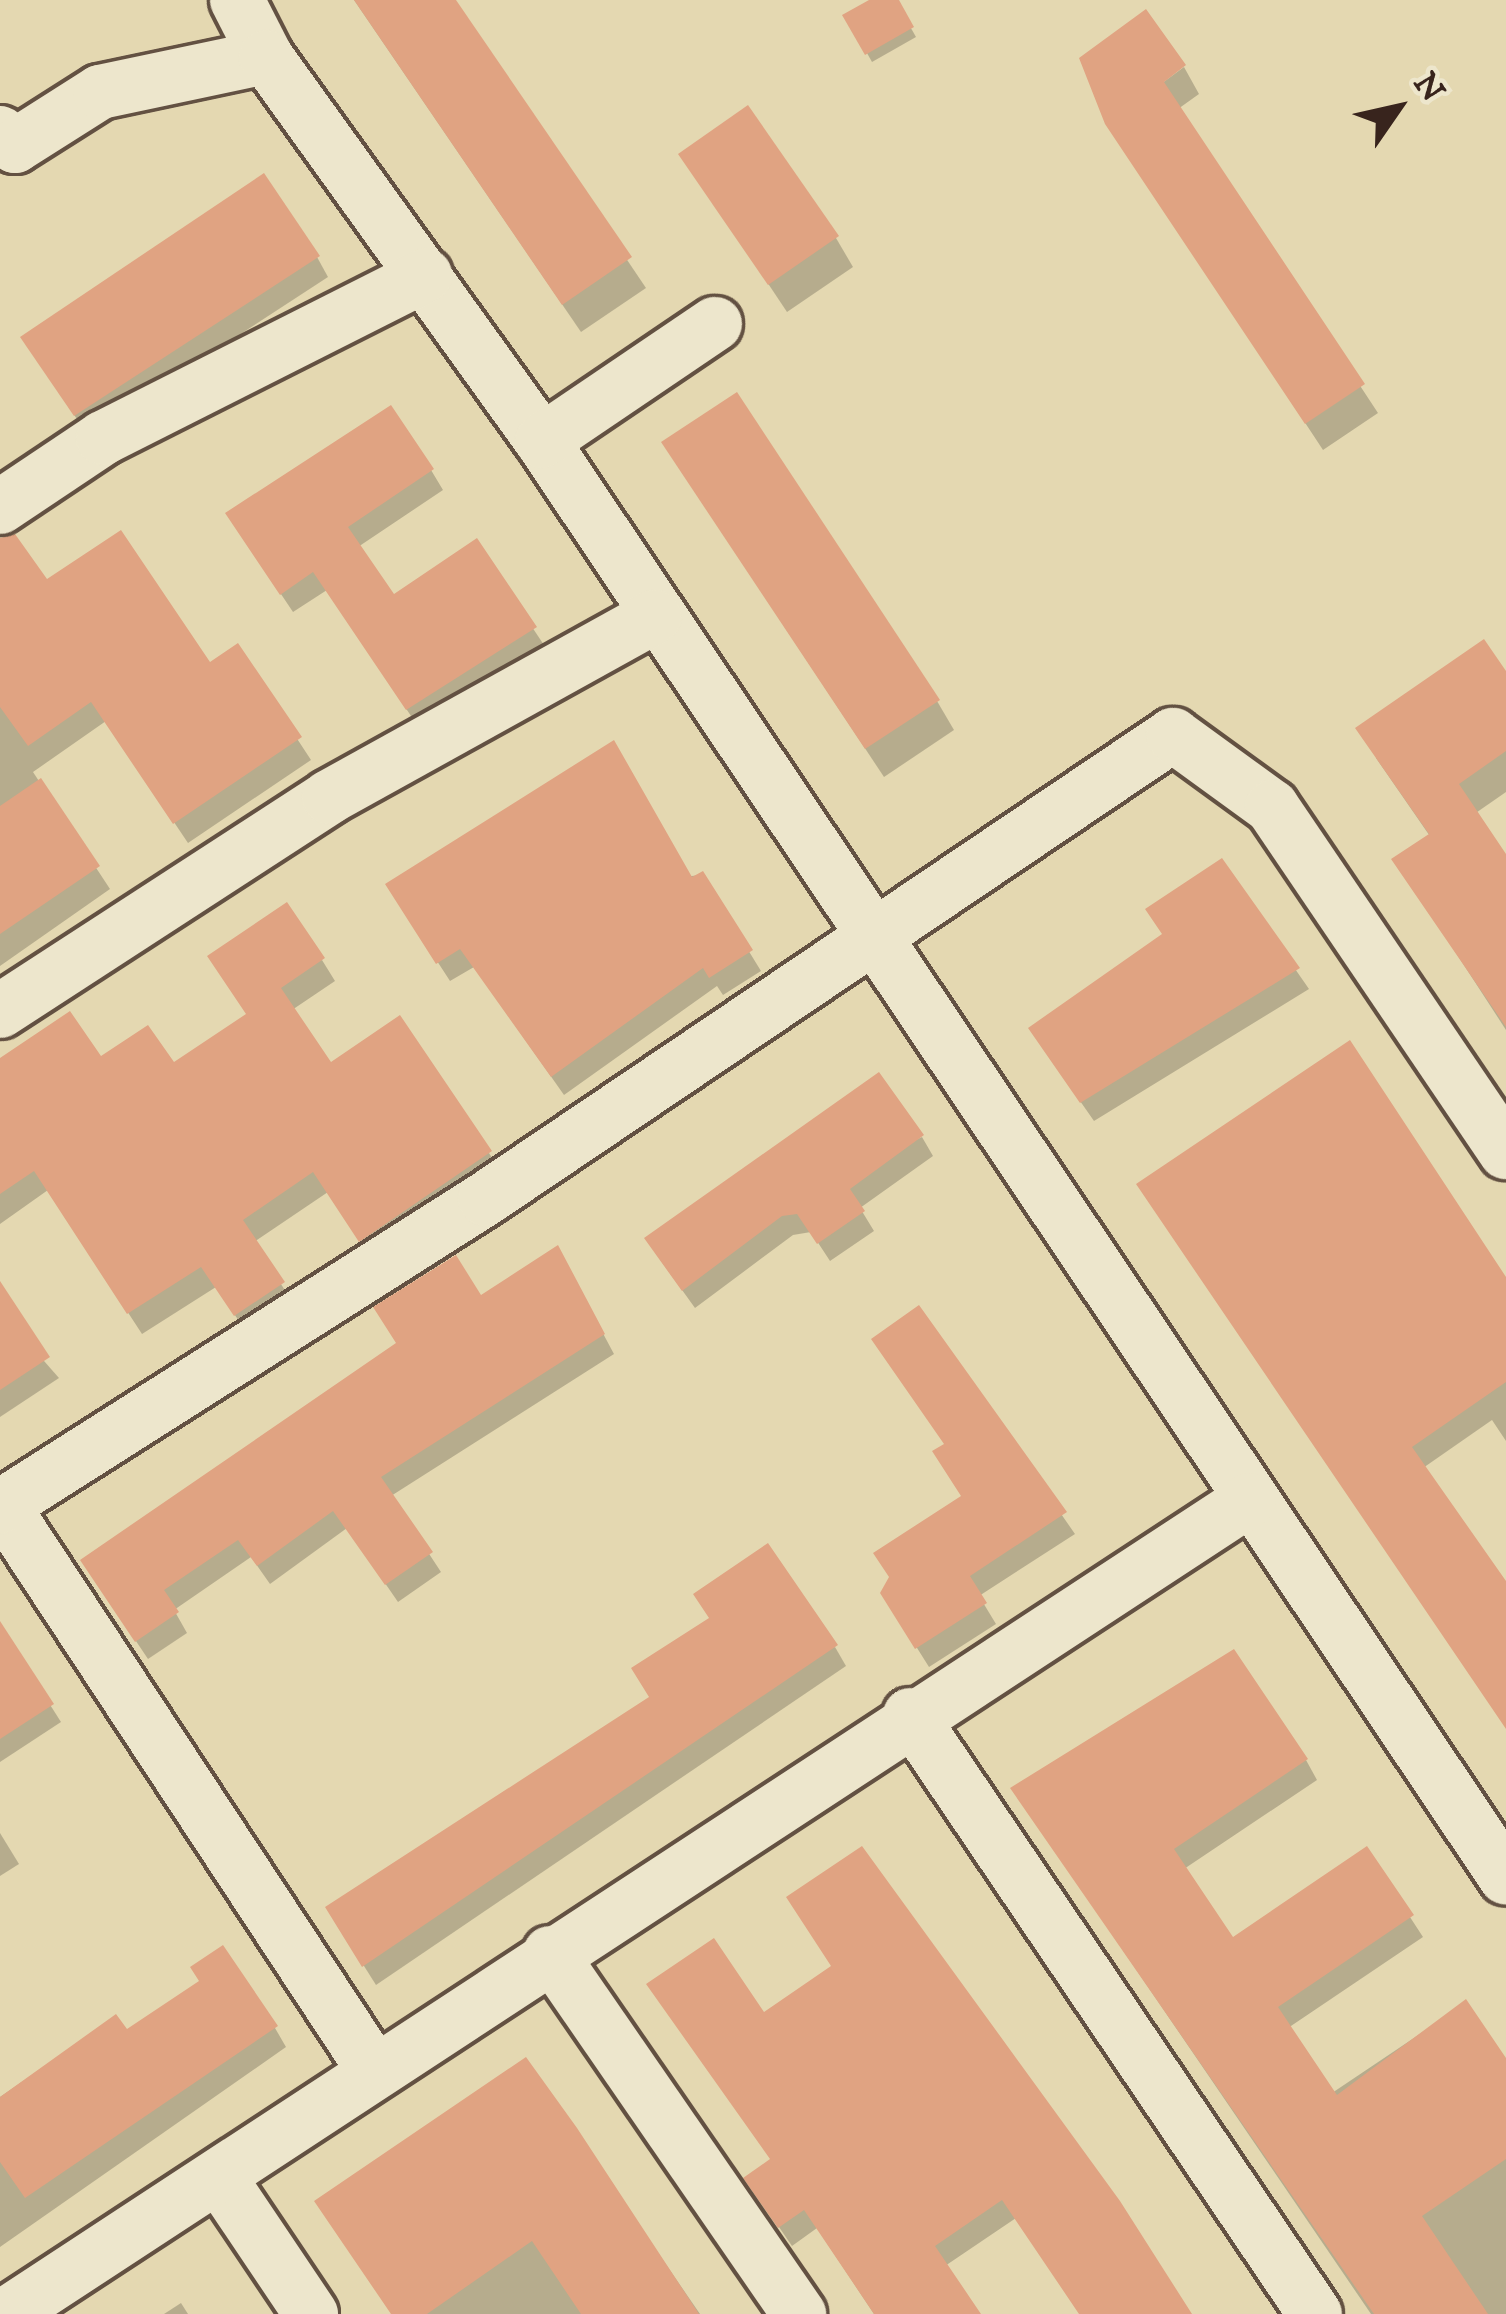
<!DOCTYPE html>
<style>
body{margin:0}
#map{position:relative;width:1506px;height:2314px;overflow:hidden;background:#e4d8b1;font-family:"IM FELL DW Pica",serif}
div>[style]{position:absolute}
.shadow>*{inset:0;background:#0003}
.building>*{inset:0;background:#e0a382}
.roads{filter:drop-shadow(3px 0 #635142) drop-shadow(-3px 0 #635142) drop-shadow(0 3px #635142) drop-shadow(0 -3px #635142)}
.minor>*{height:54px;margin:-27px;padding:0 27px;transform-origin:27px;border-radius:27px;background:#ede6cc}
span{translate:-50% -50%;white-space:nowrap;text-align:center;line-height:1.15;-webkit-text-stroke:12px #ede6cc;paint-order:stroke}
.north{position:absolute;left:1338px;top:48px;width:120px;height:120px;-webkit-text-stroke:9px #ede6cc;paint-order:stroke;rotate:56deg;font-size:33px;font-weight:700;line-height:48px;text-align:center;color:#38241d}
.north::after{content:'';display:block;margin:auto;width:42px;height:54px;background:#38241d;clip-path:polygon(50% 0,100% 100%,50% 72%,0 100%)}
</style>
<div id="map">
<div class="shadow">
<i style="clip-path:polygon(354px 0,452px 0,646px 288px,581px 332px)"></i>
<i style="clip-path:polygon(875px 0,895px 0,916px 37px,872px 62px,846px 16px)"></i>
<i style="clip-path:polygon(1184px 67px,1199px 94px,1178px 109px,1378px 413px,1323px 450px,1108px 123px)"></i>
<i style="clip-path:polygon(682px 155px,836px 238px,853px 267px,787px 312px)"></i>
<i style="clip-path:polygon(317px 257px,328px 277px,87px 434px,35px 357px)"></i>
<i style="clip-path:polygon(431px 470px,443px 490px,358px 547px,393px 598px,476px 543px,546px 648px,419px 728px,327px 590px,293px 612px,240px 533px)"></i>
<i style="clip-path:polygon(682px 472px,937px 701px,954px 730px,884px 777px)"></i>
<i style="clip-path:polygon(0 562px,209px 666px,237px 647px,311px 760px,188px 843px,106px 721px,33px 772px,110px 889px,0 966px)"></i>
<i style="clip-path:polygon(1506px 676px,1506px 792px,1434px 842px,1376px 758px)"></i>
<i style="clip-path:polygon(1221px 862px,1309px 989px,1094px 1121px,1043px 1048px,1165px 936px)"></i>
<i style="clip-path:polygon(1506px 870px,1506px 1030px,1436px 922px)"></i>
<i style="clip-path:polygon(702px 875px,761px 971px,723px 995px,717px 986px,564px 1095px,474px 967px,450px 981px,400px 904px)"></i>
<i style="clip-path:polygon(322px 960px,335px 981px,292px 1010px,330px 1066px,489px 1153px,502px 1174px,373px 1262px,328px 1192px,254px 1242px,295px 1306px,249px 1336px,216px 1287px,142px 1334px,48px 1190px,0 1224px,0 1115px,100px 1060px,173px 1066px,249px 1016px,224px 979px)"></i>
<i style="clip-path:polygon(922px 1137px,933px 1156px,860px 1208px,874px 1231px,830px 1261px,811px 1232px,793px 1235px,695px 1308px,659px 1258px)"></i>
<i style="clip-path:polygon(1140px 1185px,1506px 1286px,1506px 1441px,1492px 1420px,1423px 1468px,1506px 1585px,1506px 1727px)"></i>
<i style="clip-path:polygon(568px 1268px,614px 1354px,391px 1496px,441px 1572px,398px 1602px,347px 1528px,270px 1584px,251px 1557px,174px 1610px,187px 1633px,148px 1659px,95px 1580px,481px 1300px)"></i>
<i style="clip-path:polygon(919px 1309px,1075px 1534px,979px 1596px,996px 1624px,929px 1667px,895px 1613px,964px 1497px)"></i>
<i style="clip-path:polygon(0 1311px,59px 1378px,0 1417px)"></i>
<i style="clip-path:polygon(0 1626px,61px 1722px,0 1762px)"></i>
<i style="clip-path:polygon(835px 1647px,846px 1666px,376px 1985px,340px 1928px,652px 1698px)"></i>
<i style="clip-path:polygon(1306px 1760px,1317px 1780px,1184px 1869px,1233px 1941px,1367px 1851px,1423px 1937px,1288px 2028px,1332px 2093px,1466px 2003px,1506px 2061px,1506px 2314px,1371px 2314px,1026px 1808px)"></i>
<i style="clip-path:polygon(0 1833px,19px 1864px,0 1876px)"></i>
<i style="clip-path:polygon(763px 2016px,1191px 2314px,1080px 2314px,1016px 2218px,945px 2266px,978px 2314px,874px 2314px,817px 2228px,792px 2246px,759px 2198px,772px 2161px)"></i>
<i style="clip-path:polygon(115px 2018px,126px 2033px,275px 2028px,286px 2047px,0 2247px,0 2097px)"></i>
<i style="clip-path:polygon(526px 2061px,700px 2314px,392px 2314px)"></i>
<i style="clip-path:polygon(181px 2303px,188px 2314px,164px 2314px)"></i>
</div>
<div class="building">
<i style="clip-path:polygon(354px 0,456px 0,632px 257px,562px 305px)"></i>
<i style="clip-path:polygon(869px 0,899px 0,914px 27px,865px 55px,842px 15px)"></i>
<i style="clip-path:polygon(1146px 9px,1186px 65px,1164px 82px,1365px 384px,1305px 424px,1105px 124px,1079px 58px)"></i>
<i style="clip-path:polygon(748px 105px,839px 236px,768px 285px,678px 154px)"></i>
<i style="clip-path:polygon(264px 173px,320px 256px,74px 416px,20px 337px)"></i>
<i style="clip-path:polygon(737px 392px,940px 700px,865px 749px,661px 442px)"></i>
<i style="clip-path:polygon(391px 405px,434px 469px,348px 527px,394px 594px,477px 538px,537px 627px,406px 710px,313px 572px,280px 595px,225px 513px)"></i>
<i style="clip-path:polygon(121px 530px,210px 662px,238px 643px,302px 737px,173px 824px,91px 702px,28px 746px,0 707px,0 538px,15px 534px,47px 579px)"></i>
<i style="clip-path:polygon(1484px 639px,1506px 671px,1506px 751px,1459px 784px,1506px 854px,1506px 1027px,1391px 859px,1429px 834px,1355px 728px)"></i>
<i style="clip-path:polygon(614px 740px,692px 877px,703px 871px,753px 950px,709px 978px,703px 968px,551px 1077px,460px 949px,436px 964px,385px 884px)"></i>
<i style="clip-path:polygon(41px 778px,100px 866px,0 934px,0 806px)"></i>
<i style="clip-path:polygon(1222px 858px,1300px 968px,1080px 1103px,1028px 1028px,1162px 934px,1145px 909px)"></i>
<i style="clip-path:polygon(287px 902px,325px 958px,281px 988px,331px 1062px,400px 1015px,492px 1151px,359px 1242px,313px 1172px,243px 1220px,285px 1282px,234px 1316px,201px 1267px,127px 1314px,34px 1171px,0 1194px,0 1058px,70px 1011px,101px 1056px,148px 1025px,174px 1062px,246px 1014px,207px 956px)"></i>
<i style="clip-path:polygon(1350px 1040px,1506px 1277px,1506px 1382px,1412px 1447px,1506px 1581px,1506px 1729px,1136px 1184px)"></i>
<i style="clip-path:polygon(879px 1072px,924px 1135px,850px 1189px,865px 1211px,817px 1244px,797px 1214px,782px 1216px,682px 1291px,644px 1238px)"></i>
<i style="clip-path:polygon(558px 1245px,605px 1334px,381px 1477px,433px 1552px,385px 1585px,333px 1511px,257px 1566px,238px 1540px,164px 1590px,179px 1612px,135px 1642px,80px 1560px,396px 1343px,373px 1307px,456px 1255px,481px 1295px)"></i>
<i style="clip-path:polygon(0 1281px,50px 1357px,0 1390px)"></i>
<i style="clip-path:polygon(919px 1305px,1067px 1512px,970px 1576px,987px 1603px,915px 1649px,880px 1593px,889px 1577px,873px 1553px,961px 1496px,932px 1451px,944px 1444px,871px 1339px)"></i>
<i style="clip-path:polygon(768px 1543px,838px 1645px,362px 1967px,325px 1907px,649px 1697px,631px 1668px,709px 1618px,693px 1594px)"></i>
<i style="clip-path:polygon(0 1621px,54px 1704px,0 1739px)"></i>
<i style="clip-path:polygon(1234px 1649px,1308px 1759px,1174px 1849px,1233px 1937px,1367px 1846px,1414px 1915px,1278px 2007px,1337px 2095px,1466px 1999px,1506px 2058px,1506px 2159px,1422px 2216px,1488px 2314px,1374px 2314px,1010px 1788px)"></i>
<i style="clip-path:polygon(862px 1846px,1120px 2201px,1192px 2314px,1079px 2314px,1002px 2200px,935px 2246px,981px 2314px,874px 2314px,804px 2210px,778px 2228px,743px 2178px,770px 2159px,646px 1984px,714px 1938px,764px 2012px,831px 1966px,786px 1897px)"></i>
<i style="clip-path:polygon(223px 1945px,278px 2026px,25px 2198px,0 2162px,0 2097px,116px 2014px,127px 2029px,199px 1981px,190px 1967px)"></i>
<i style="clip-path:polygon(526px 2057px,577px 2128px,699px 2314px,581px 2314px,532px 2241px,427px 2314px,391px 2314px,314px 2201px)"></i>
</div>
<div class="roads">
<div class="minor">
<i style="left:237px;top:0;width:64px;rotate:63deg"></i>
<i style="left:0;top:133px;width:20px;rotate:41deg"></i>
<i style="left:15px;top:146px;width:101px;rotate:-32.4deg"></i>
<i style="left:100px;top:92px;width:170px;rotate:-11.9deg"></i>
<i style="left:266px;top:57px;width:473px;rotate:54.3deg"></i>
<i style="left:542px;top:441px;width:1730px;rotate:56.14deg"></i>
<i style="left:542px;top:441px;width:209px;rotate:-34.1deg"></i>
<i style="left:0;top:507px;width:124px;rotate:-33.8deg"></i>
<i style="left:103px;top:438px;width:361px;rotate:-26.8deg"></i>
<i style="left:0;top:1011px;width:392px;rotate:-33deg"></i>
<i style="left:329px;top:797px;width:372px;rotate:-29deg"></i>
<i style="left:2px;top:1505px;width:675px;rotate:56.66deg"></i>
<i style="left:0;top:1507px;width:575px;rotate:-32.42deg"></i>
<i style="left:485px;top:1199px;width:830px;rotate:-34deg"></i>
<i style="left:1173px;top:735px;width:122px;rotate:36deg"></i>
<i style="left:1272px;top:807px;width:417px;rotate:55.9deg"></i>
<i style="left:910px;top:1715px;width:723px;rotate:55.94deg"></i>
<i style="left:550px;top:1953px;width:439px;rotate:55.4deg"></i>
<i style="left:219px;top:2177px;width:165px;rotate:56.1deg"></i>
<i style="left:7px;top:2314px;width:1485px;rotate:-33.24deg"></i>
</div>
</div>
<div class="north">N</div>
</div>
